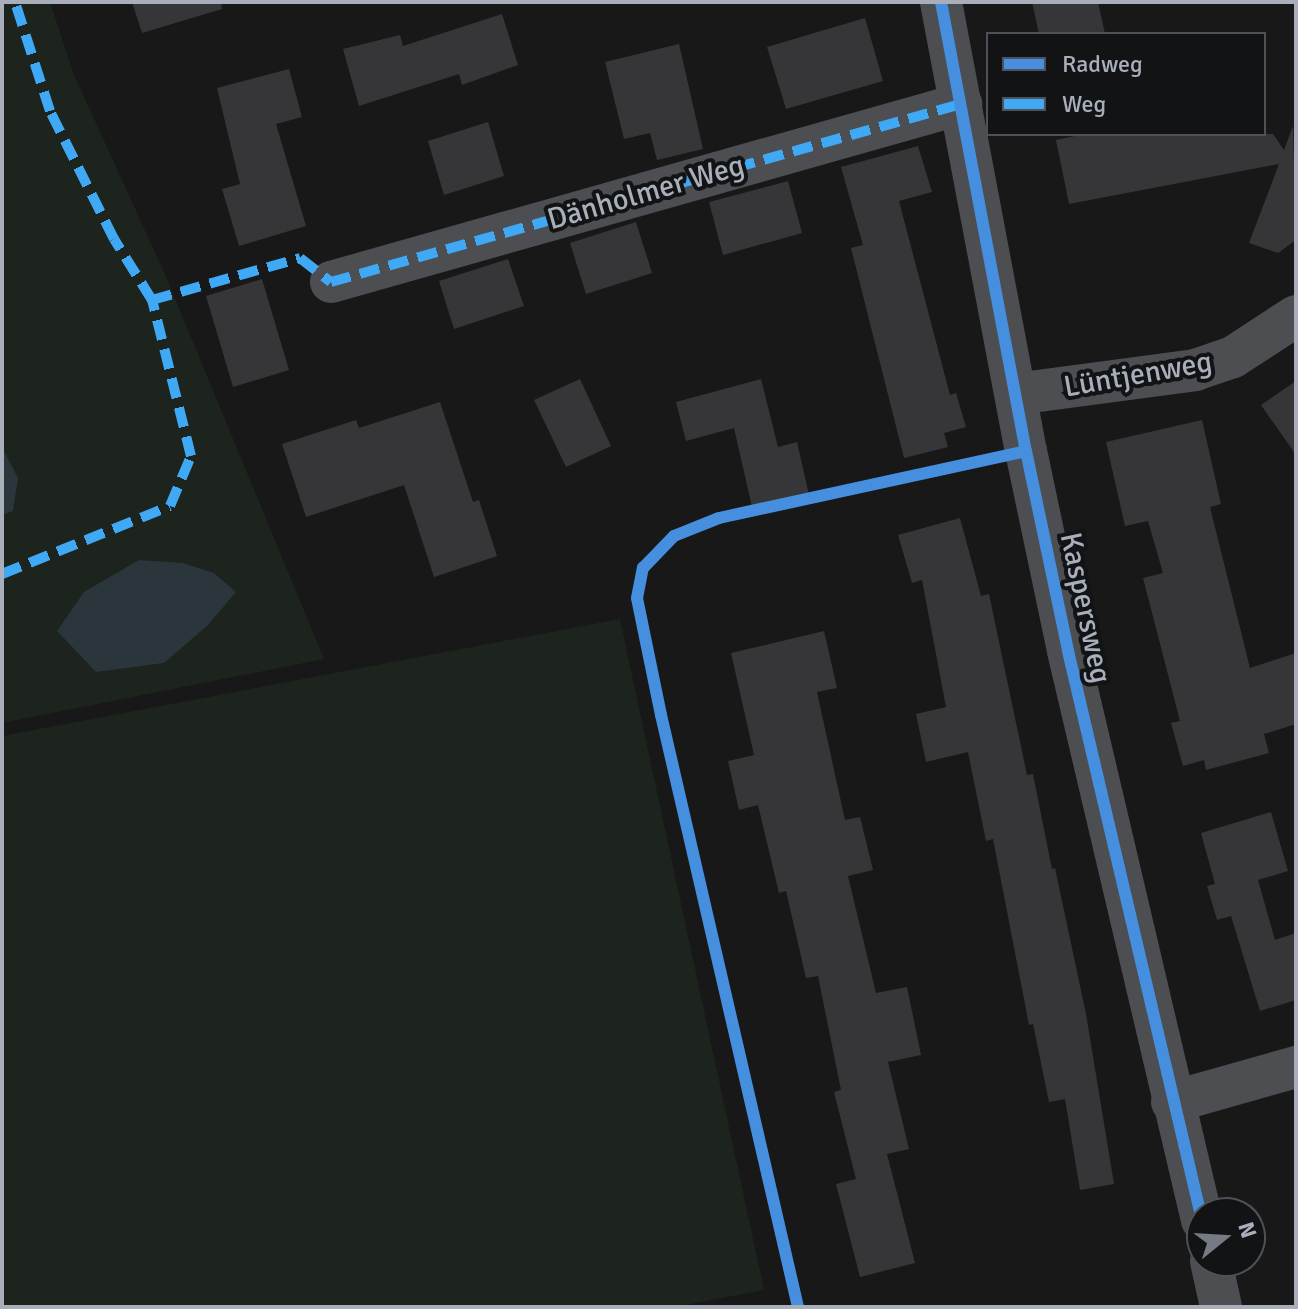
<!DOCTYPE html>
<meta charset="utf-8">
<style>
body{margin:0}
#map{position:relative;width:1298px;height:1309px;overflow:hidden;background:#181819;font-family:Signika,sans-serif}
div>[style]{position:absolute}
.green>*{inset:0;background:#1c241d}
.water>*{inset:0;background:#2a353c}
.building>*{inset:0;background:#363638}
.street>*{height:42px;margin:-21px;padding:0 21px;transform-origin:21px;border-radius:21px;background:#4c4e52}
.quiet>*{height:10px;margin-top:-5px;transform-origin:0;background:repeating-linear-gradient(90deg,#3fa9f5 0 20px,transparent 0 30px)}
.cycleway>*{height:12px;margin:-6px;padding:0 6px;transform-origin:6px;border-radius:6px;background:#468fdf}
span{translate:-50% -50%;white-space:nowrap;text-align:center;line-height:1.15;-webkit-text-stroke:8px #121315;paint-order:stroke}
.street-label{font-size:30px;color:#a8afbb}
.frame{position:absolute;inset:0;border:4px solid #a8afbb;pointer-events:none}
.legend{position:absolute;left:986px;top:32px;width:280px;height:104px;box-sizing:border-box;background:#121315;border:2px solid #4e5157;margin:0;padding:10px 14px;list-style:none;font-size:24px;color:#a8afbb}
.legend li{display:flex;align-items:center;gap:16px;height:40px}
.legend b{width:40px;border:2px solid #4e5157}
.north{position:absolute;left:1186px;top:1197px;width:80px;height:80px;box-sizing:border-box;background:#121315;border:2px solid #4e5157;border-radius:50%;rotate:72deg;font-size:22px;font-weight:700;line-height:32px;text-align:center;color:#a8afbb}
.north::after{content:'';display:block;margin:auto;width:28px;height:36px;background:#767a82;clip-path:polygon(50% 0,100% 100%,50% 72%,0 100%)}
</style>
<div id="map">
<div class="green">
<i style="clip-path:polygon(2px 2px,50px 2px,74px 75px,164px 272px,324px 659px,2px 723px)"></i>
<i style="clip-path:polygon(620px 619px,764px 1290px,675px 1307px,2px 1307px,2px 736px)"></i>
</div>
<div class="water">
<i style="clip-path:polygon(2px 447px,18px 478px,13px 511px,2px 515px)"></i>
<i style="clip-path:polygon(139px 560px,183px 563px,214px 573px,236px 592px,208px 625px,164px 663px,96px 672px,57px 631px,84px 592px)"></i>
</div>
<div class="building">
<i style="clip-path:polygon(132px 2px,221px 2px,222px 9px,142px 33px)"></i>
<i style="clip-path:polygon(1032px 2px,1098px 2px,1105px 34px,1039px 34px)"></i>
<i style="clip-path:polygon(502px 14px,518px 65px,462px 85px,459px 74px,359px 106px,343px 49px,400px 35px,403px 46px)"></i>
<i style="clip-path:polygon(865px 18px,883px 81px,786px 109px,767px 47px)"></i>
<i style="clip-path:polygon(679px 44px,703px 149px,657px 160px,650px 133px,624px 139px,605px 62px)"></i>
<i style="clip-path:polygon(289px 69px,302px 117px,276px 124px,306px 226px,239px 246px,222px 189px,240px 184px,217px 88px)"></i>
<i style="clip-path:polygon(488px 122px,504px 176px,444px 195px,428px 141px)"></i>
<i style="clip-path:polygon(1293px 126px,1296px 240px,1278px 253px,1249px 243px,1279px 164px,1069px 204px,1056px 140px,1084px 134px,1273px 134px,1284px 150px)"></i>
<i style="clip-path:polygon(918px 146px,932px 192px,899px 201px,950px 395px,956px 393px,966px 427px,944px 433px,948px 447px,904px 458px,851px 248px,863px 245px,841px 167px)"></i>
<i style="clip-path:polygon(788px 181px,802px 233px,723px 255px,709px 202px)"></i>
<i style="clip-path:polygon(636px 222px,652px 273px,586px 294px,570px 243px)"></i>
<i style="clip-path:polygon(508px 259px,524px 306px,454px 329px,439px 281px)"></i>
<i style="clip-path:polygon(262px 279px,289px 370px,233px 387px,206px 296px)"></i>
<i style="clip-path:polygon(580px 379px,611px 446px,566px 467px,534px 400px)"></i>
<i style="clip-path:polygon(761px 379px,778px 447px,797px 442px,809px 495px,752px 507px,734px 428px,686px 441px,676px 402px)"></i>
<i style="clip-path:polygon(1296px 381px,1296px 455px,1261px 405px)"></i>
<i style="clip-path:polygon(440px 402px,473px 502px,479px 500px,497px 556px,434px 577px,404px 485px,306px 517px,282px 444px,356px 420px,359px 428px)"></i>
<i style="clip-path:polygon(1202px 420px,1221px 504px,1210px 507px,1250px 668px,1296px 653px,1296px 724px,1264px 734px,1269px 753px,1206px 770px,1204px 760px,1183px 766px,1171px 723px,1180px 721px,1143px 578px,1163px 573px,1148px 521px,1125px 526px,1106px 442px)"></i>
<i style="clip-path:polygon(960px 518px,981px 596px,989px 594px,1027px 775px,1033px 774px,1052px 869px,1055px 868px,1086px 1014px,1114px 1184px,1080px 1190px,1065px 1099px,1049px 1102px,1033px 1024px,1029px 1025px,993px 839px,986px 841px,968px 752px,926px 762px,916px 714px,946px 707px,922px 580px,912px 583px,898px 535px)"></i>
<i style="clip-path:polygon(824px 631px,837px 688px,817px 692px,845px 820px,860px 817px,873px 870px,848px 876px,876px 993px,907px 987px,921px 1055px,888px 1062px,909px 1149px,887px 1154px,915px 1263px,860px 1277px,836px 1184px,856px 1179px,834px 1092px,841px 1090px,818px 976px,806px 978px,786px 891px,779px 893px,758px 805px,739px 810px,728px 761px,754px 755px,731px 653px)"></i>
<i style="clip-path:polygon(1271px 812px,1288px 871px,1258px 880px,1275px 940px,1296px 933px,1296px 1000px,1260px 1011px,1231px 916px,1217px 920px,1207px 886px,1215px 884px,1201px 833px)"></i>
</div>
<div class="street">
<i style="left:941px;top:2px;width:457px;rotate:79.3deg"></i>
<i style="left:1026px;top:451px;width:204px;rotate:78.1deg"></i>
<i style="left:1068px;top:651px;width:585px;rotate:76.75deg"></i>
<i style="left:331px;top:282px;width:655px;rotate:-15.78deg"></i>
<i style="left:1016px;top:394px;width:181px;rotate:-7.6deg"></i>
<i style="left:1195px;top:370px;width:40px;rotate:-18.9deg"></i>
<i style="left:1233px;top:357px;width:75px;rotate:-33.1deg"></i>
<i style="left:1172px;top:1102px;width:129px;rotate:-15.8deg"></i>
<i style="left:1211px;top:1261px;width:47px;rotate:77.7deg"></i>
</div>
<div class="quiet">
<i style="left:152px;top:300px;width:154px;rotate:-15.8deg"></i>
<i style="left:300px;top:258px;width:39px;rotate:38deg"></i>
<i style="left:331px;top:282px;width:655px;rotate:-15.78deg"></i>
<i style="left:2px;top:574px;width:181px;rotate:-22deg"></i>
<i style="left:170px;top:506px;width:54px;rotate:-67.2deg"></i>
<i style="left:191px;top:456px;width:161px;rotate:-104deg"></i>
<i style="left:152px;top:300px;width:72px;rotate:-121.9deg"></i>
<i style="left:114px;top:239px;width:143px;rotate:-116.6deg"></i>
<i style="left:50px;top:111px;width:114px;rotate:-107.8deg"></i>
</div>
<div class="cycleway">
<i style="left:941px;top:2px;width:457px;rotate:79.3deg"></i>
<i style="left:1026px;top:451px;width:204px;rotate:78.1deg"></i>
<i style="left:1068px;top:651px;width:585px;rotate:76.75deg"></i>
<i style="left:798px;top:1307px;width:608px;rotate:-103.03deg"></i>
<i style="left:661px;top:715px;width:119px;rotate:-101.6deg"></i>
<i style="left:637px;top:598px;width:31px;rotate:-79deg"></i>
<i style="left:643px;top:568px;width:45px;rotate:-45.9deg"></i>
<i style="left:674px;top:536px;width:48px;rotate:-21.8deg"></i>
<i style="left:719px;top:518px;width:314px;rotate:-12.3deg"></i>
</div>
<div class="street-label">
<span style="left:646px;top:193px;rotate:-16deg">Dänholmer Weg</span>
<span style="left:1138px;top:375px;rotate:-10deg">Lüntjenweg</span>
<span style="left:1085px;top:608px;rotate:78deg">Kaspersweg</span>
</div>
<div class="frame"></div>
<ul class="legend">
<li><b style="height:10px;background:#468fdf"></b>Radweg</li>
<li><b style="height:10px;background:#3fa9f5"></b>Weg</li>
</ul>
<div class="north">N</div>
</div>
